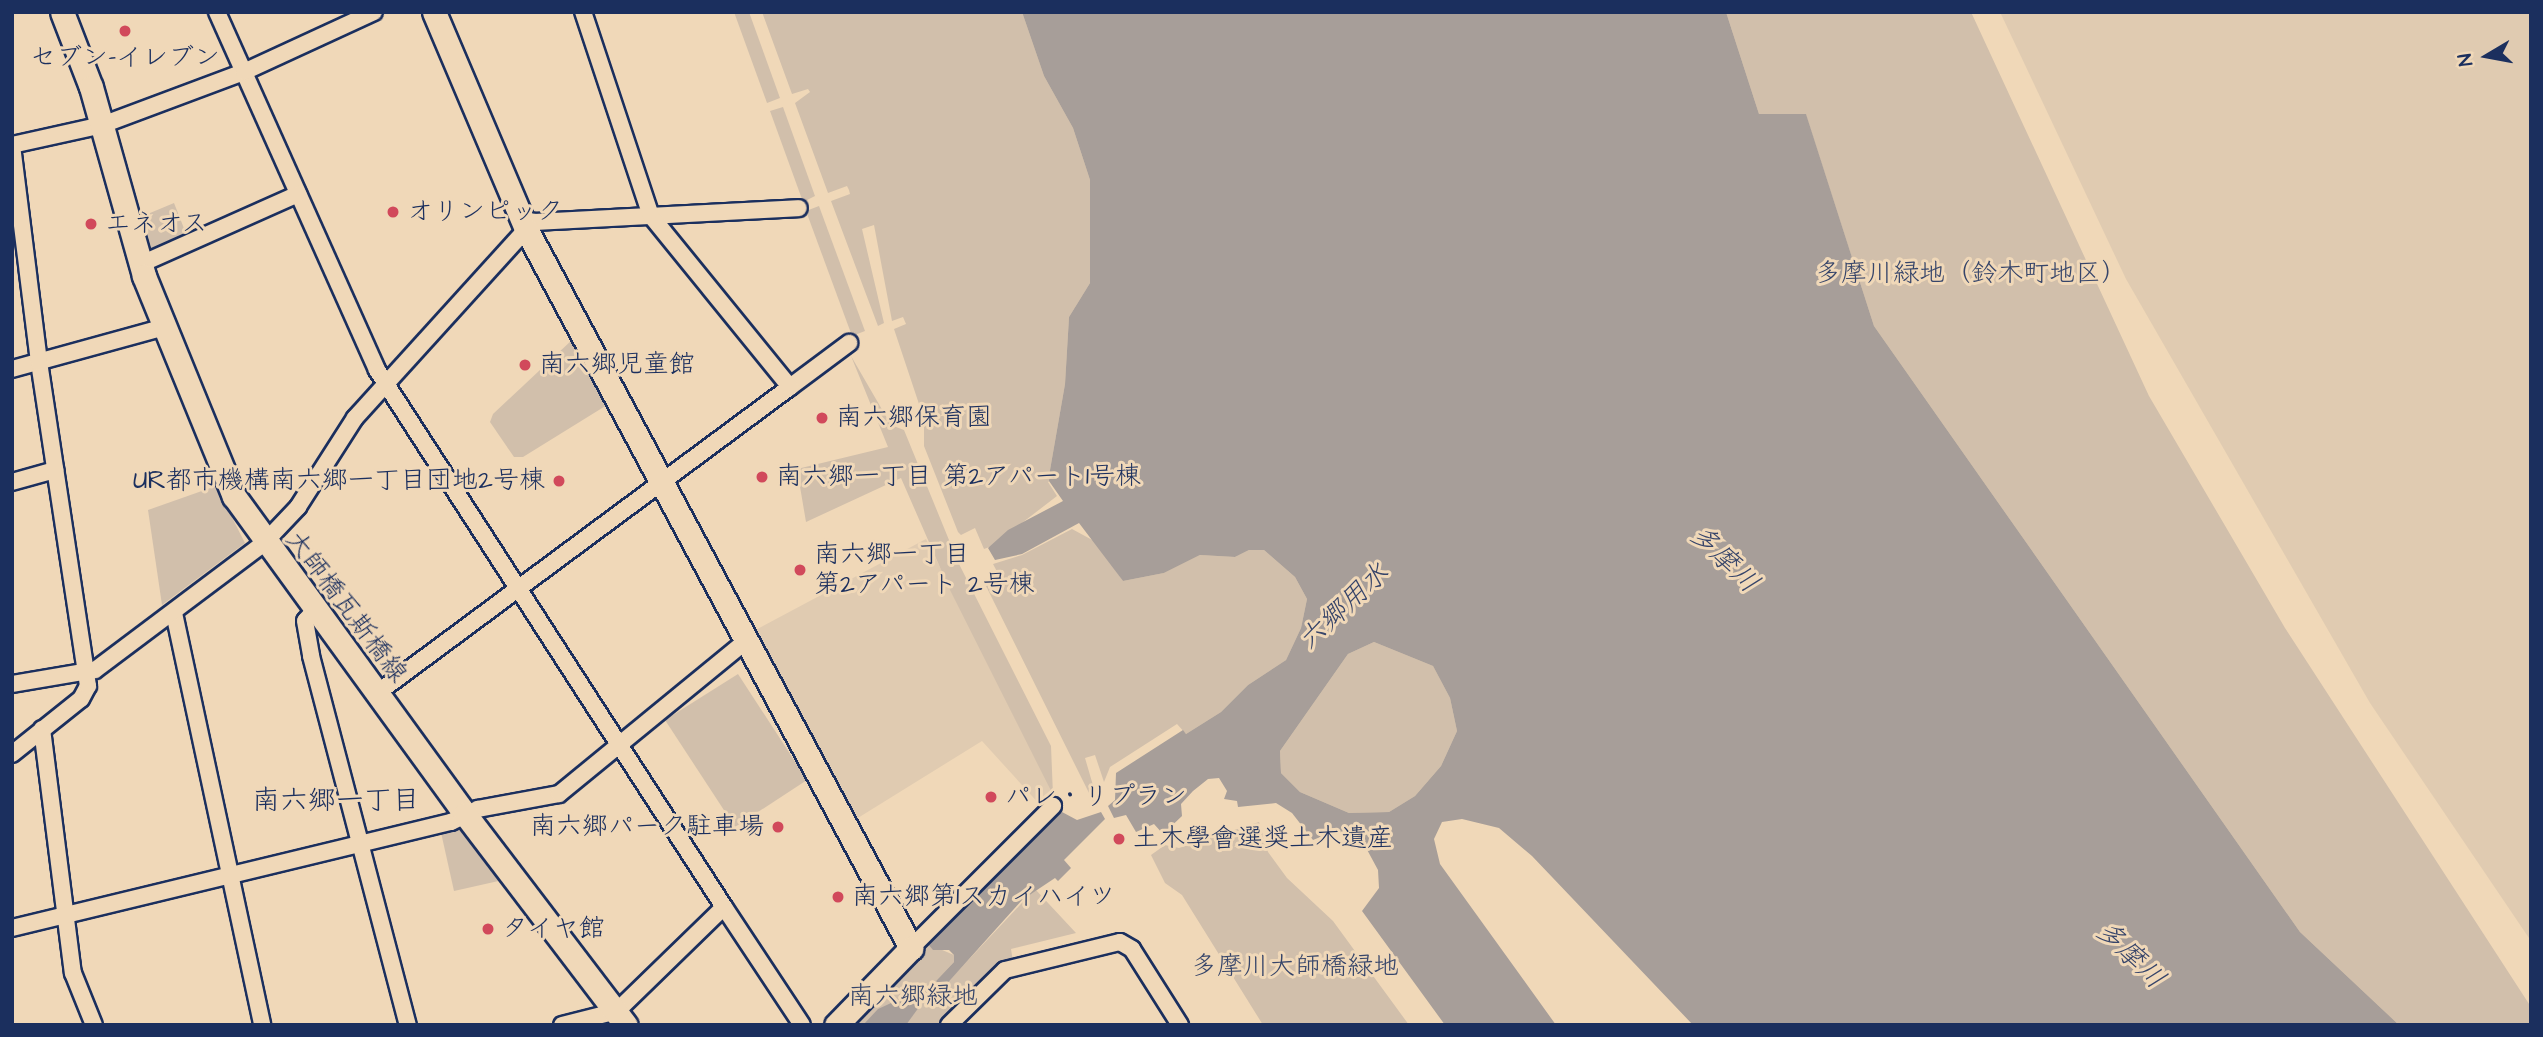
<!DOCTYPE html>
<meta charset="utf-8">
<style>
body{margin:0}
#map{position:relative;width:2543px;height:1037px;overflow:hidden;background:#f0d8b8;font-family:"Architects Daughter","Klee One",sans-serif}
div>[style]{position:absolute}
.built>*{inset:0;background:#e0cbb1}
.green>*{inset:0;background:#d1bfab}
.water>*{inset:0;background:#a79e99}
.roads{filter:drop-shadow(2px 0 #1b2f5e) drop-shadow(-2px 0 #1b2f5e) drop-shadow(0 2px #1b2f5e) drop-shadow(0 -2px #1b2f5e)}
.street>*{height:16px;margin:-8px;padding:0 8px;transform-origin:8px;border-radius:8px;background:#f0d8b8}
.secondary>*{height:23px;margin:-11.5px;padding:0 11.5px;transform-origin:11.5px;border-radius:11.5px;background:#f0d8b8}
.dots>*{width:19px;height:19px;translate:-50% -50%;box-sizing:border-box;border:4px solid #f0d8b8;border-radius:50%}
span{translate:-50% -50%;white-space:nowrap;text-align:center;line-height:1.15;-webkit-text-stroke:6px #f0d8b8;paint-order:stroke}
.poi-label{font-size:26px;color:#1b2f5e}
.left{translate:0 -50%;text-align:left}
.right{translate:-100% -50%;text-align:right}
.park-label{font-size:26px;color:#36456a}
.street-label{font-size:26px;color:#1b2f5e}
.water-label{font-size:28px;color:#37456a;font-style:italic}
.neighbourhood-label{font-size:28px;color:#1b2f5e}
.frame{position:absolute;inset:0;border:14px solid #1b2f5e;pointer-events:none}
.north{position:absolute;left:2452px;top:21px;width:70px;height:70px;-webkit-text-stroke:5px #f0d8b8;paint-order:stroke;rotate:260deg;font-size:19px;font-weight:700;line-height:28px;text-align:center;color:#1b2f5e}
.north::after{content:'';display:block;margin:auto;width:24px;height:32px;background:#1b2f5e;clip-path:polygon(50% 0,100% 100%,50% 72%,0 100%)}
</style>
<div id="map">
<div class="built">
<i style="clip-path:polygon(2000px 12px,2531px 12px,2531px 941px,2370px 703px,2126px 279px)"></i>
<i style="clip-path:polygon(926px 539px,1053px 795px,1042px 807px,982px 741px,853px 821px,750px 633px)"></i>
</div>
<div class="green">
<i style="clip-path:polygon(734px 12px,749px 12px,780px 98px,767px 103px)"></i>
<i style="clip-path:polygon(762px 12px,1022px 12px,1044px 76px,1073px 128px,1090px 180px,1093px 224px,1090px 283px,1069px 317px,1065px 384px,1050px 470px,1053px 479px,1048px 482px,1057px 496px,992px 546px,984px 549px,975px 528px,961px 535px,958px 532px,924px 446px,924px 419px,894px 329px,906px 324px,903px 317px,892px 321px,874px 225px,862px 229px,884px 323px,878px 326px,831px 201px,850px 194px,849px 190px,847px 186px,828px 193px,795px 103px,810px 92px,808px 89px,792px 94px)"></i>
<i style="clip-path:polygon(1726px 12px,1971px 12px,2149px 396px,2285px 628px,2531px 1007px,2531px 1025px,2399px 1025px,2300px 932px,1874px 326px,1806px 115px,1759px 114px)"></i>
<i style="clip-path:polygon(783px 107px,815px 196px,803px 202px,770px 111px)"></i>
<i style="clip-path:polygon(174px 203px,187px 236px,148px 253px,138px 218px)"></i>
<i style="clip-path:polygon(819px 206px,865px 331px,852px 336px,806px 211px)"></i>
<i style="clip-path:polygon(573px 339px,607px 405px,523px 457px,514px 457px,490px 422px,493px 414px)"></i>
<i style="clip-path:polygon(851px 356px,891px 425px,904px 430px,958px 562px,1051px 746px,1053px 795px,949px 588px,901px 478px,806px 522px,797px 469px,888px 447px)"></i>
<i style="clip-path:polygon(216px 486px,245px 543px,162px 605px,148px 510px)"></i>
<i style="clip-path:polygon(1072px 529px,1096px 542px,1123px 581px,1164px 573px,1200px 555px,1235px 557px,1249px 550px,1264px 550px,1295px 577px,1307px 599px,1301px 628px,1286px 660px,1248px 685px,1221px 712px,1186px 734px,1177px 724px,1110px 767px,1104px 782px,1095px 755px,1085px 758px,1097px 799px,1093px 801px,986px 586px,993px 581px,997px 587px,1003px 583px,993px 564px,1022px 555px)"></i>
<i style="clip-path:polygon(1374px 642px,1433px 666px,1450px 698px,1457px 731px,1441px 766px,1415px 796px,1389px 812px,1349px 813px,1300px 792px,1281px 773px,1280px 751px,1348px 654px)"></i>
<i style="clip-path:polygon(738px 674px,807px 780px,735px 827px,665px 720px)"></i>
<i style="clip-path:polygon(1259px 822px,1268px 852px,1287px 878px,1333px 921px,1409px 1025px,1263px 1025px,1182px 895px,1165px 883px,1151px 855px,1165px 845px,1179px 848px)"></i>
<i style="clip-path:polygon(452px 826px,465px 831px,503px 880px,454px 891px,440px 828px)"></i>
<i style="clip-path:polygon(1035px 889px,1076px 933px,1011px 949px,1014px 968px,945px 1025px,846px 1025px,928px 944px,954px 955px,954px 962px,936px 981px,943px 987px)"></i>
</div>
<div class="water">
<i style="clip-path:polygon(evenodd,1022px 12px,1726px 12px,1759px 114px,1806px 114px,1874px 326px,2300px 932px,2399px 1025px,1693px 1025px,1532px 856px,1499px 828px,1462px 819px,1442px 822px,1434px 839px,1440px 864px,1556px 1025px,1445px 1025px,1362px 911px,1379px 888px,1378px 870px,1364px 844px,1349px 834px,1330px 833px,1313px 840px,1292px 813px,1276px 803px,1238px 807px,1237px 801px,1224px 799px,1227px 791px,1219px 778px,1208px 779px,1193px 791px,1181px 804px,1182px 816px,1163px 834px,1154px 824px,1136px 832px,1126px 815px,1114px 818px,1108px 806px,1115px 800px,1116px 773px,1183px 730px,1186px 734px,1221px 712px,1248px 685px,1286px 660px,1301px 628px,1307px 599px,1295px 577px,1264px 550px,1249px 550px,1235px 557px,1200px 555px,1164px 573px,1123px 581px,1079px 523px,1022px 554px,995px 560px,988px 548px,1008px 530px,1063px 501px,1049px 481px,1050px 470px,1065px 384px,1069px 317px,1090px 283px,1090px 180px,1073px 128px,1044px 76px,1022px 12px,1374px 642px,1433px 666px,1450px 698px,1457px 731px,1441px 766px,1415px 796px,1389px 812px,1349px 813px,1300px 792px,1281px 773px,1280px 751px,1348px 654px,1374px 642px)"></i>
<i style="clip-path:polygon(1062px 812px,1077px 820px,1101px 812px,1105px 819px,1064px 860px,1071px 868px,1058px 881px,1055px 878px,1022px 900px,943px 988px,936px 981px,954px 962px,954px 955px,949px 950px,933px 950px,928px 944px)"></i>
<i style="clip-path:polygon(913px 993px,922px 1003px,906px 1025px,863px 1025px,878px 1009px)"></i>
</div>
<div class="roads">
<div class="street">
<i style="left:217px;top:12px;width:392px;rotate:65.9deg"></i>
<i style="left:377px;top:370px;width:639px;rotate:57.13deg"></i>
<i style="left:12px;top:145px;width:92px;rotate:-12.5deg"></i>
<i style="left:102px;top:125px;width:152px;rotate:-20.5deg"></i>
<i style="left:244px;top:72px;width:143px;rotate:-24.8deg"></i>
<i style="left:141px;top:264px;width:172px;rotate:-24deg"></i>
<i style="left:12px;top:369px;width:158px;rotate:-15.4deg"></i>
<i style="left:790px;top:387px;width:74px;rotate:-36.7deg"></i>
<i style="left:12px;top:482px;width:45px;rotate:-15.6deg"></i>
<i style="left:314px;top:611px;width:13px;rotate:132deg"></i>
<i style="left:305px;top:621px;width:36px;rotate:80deg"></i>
<i style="left:311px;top:656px;width:382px;rotate:75.3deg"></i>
<i style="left:174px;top:613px;width:421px;rotate:77.9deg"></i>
<i style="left:12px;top:684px;width:84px;rotate:-9.6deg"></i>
<i style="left:95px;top:670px;width:211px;rotate:-36.9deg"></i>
<i style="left:264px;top:543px;width:50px;rotate:-46.6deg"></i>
<i style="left:298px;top:507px;width:106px;rotate:-57.4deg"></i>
<i style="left:355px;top:418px;width:265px;rotate:-47.8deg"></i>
<i style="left:533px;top:222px;width:266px;rotate:-3deg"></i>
<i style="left:376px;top:694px;width:515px;rotate:-36.56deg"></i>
<i style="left:790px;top:387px;width:220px;rotate:-129.1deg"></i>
<i style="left:651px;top:216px;width:215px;rotate:-108.4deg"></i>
<i style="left:42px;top:729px;width:246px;rotate:82.8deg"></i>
<i style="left:73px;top:973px;width:56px;rotate:68deg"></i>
<i style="left:12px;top:754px;width:88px;rotate:-38.6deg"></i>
<i style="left:81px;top:699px;width:15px;rotate:-62deg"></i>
<i style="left:88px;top:686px;width:328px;rotate:-98.6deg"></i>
<i style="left:39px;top:362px;width:219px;rotate:-97.1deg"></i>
<i style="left:12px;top:928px;width:452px;rotate:-13.6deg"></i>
<i style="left:451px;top:822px;width:30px;rotate:-26deg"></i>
<i style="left:478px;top:809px;width:82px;rotate:-10.5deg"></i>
<i style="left:559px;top:794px;width:243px;rotate:-39.3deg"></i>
<i style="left:911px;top:948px;width:201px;rotate:-45deg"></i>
<i style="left:562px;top:1025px;width:57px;rotate:-14.3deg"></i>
<i style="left:617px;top:1011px;width:149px;rotate:-44.2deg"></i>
<i style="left:724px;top:907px;width:141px;rotate:56.5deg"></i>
<i style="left:949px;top:1025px;width:78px;rotate:-44.5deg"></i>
<i style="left:1005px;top:970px;width:118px;rotate:-13.7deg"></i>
<i style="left:1120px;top:942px;width:14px;rotate:30deg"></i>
<i style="left:1132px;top:949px;width:90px;rotate:57.7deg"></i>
</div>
<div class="secondary">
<i style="left:62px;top:12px;width:80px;rotate:68.9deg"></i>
<i style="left:91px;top:87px;width:196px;rotate:74.3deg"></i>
<i style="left:144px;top:276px;width:238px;rotate:67.8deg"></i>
<i style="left:234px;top:496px;width:393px;rotate:54deg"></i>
<i style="left:465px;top:814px;width:265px;rotate:52.7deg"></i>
<i style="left:434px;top:12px;width:236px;rotate:67deg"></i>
<i style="left:526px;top:229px;width:816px;rotate:61.83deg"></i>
<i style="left:911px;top:948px;width:107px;rotate:134.2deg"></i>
</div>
</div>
<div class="dots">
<i style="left:125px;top:31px;background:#d1495b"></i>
<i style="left:393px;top:212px;background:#d1495b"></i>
<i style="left:91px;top:224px;background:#d1495b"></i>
<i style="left:525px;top:365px;background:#d1495b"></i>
<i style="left:822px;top:418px;background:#d1495b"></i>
<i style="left:762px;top:477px;background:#d1495b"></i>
<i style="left:559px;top:481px;background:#d1495b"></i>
<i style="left:800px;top:570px;background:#d1495b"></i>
<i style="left:991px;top:797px;background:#d1495b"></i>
<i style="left:778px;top:827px;background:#d1495b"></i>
<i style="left:1119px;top:839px;background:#d1495b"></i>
<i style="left:838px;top:897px;background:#d1495b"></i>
<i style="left:488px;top:929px;background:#d1495b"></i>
</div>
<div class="poi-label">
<span style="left:125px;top:58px">セブン-イレブン</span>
<span class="left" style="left:407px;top:212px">オリンピック</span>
<span class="left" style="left:105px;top:224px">エネオス</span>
<span class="left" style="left:539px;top:365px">南六郷児童館</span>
<span class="left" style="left:836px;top:418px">南六郷保育園</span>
<span class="left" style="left:776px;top:477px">南六郷一丁目 第2アパート1号棟</span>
<span class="right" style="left:545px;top:481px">UR都市機構南六郷一丁目団地2号棟</span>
<span class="left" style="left:814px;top:570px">南六郷一丁目<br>第2アパート 2号棟</span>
<span class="left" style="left:1005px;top:797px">パレ・リプラン</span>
<span class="right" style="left:764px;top:827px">南六郷パーク駐車場</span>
<span class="left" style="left:1133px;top:839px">土木學會選奨土木遺産</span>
<span class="left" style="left:852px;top:897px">南六郷第1スカイハイツ</span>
<span class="left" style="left:502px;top:929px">タイヤ館</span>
</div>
<div class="park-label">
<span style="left:1971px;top:274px">多摩川緑地（鈴木町地区）</span>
<span style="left:1295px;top:967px">多摩川大師橋緑地</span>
<span style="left:913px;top:997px">南六郷緑地</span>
</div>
<div class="street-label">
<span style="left:346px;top:607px;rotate:53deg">大師橋瓦斯橋線</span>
</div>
<div class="water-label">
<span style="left:1724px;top:559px;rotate:44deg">多摩川</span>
<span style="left:1344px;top:607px;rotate:-43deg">六郷用水</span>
<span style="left:2130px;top:955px;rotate:44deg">多摩川</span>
</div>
<div class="neighbourhood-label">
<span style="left:336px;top:801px">南六郷一丁目</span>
</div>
<div class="frame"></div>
<div class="north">N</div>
</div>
